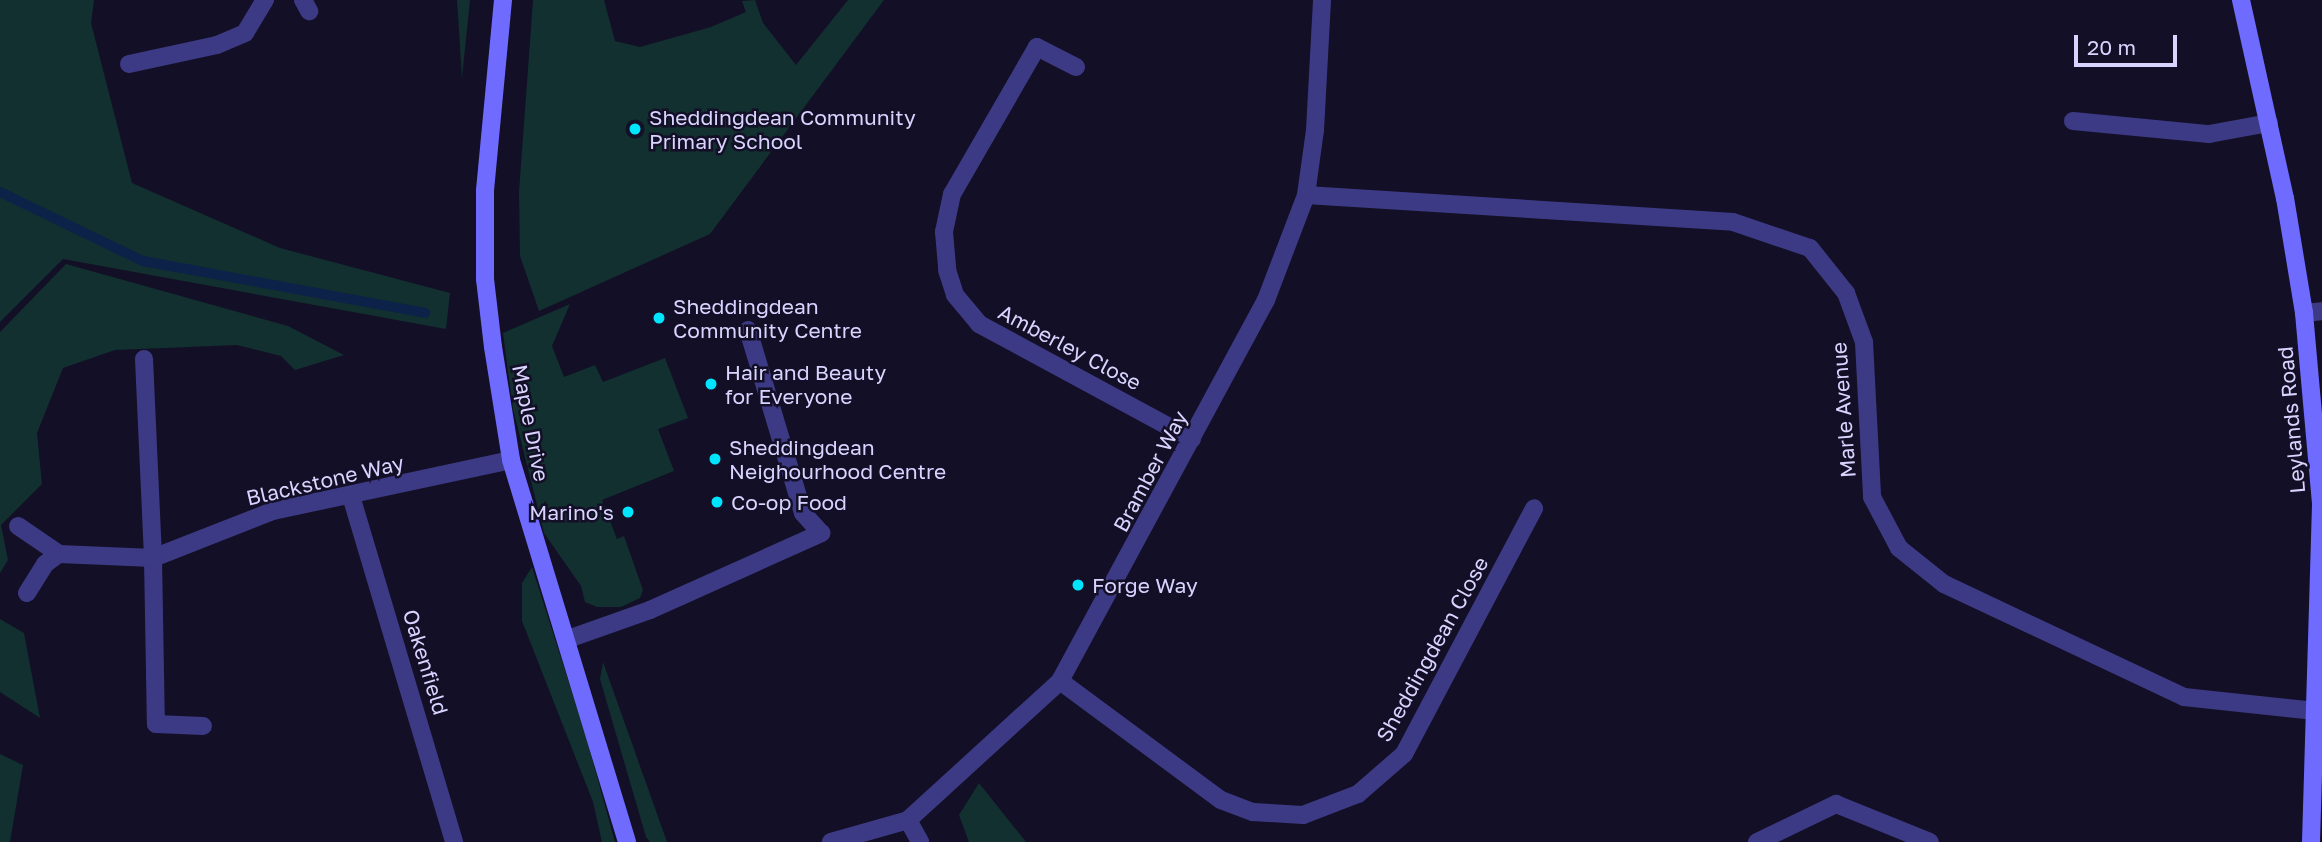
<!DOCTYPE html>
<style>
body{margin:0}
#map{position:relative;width:2322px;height:842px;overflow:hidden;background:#130f26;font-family:"Golos Text",sans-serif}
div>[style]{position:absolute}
.green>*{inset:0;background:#12302f}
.stream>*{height:10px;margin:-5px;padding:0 5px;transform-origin:5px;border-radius:5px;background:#0c2248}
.lane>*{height:18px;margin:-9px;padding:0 9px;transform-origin:9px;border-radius:9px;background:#3d3a85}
.street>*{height:18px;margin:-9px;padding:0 9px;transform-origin:9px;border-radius:9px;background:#3d3a85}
.secondary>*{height:18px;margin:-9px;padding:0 9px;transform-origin:9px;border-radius:9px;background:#6f6bff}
.dots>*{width:19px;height:19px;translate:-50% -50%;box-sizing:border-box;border:4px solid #130f26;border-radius:50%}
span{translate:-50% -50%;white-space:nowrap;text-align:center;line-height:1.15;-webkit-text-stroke:5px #130f26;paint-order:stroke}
.poi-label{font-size:21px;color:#d9d4ff}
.left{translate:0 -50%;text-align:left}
.right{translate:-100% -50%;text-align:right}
.street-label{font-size:21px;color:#d9d4ff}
.scale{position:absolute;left:2074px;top:35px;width:103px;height:32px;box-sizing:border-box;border:4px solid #d9d4ff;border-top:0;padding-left:9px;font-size:21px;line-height:24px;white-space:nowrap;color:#d9d4ff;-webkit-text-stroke:5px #130f26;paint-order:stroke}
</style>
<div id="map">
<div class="green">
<i style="clip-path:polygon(0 0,94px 0,91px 23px,132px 183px,280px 248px,450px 293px,446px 329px,63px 259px,0 322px)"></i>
<i style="clip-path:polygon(457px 0,470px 0,462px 78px)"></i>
<i style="clip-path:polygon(533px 0,604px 0,615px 41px,640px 47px,711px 27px,746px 12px,742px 1px,755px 0,763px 23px,796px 65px,848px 0,884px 0,710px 234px,539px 311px,520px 256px,519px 192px)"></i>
<i style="clip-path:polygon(66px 264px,288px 326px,344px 355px,295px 370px,281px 356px,237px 345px,115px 350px,63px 368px,37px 433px,42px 484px,1px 525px,8px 560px,0 573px,0 332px)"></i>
<i style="clip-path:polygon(570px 304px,552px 346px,564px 377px,595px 365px,603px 382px,665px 358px,688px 418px,658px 429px,674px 471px,602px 500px,617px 539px,624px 536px,643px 590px,640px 598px,621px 607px,597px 607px,585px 602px,581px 586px,544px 533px,513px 409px,503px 333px)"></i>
<i style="clip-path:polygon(532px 567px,585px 733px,615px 842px,602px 842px,593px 802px,522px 621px,522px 583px)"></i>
<i style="clip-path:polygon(0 619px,24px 633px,40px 718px,0 692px)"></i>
<i style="clip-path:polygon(603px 662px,667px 842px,650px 842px,646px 837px,600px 679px)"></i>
<i style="clip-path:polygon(0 754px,23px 765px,10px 842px,0 842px)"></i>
<i style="clip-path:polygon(979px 783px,1026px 842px,969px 842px,959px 815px)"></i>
</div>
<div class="stream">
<i style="left:0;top:192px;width:159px;rotate:25.8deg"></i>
<i style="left:143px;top:261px;width:287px;rotate:10.4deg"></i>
</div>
<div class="lane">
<i style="left:303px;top:0;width:13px;rotate:61deg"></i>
<i style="left:129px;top:64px;width:90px;rotate:-12.2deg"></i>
<i style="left:217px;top:45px;width:30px;rotate:-23deg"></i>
<i style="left:245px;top:33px;width:39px;rotate:-59deg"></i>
<i style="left:153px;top:558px;width:166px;rotate:89deg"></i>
<i style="left:156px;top:724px;width:47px;rotate:2.4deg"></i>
<i style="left:27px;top:593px;width:34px;rotate:-58deg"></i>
<i style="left:45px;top:564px;width:17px;rotate:-36deg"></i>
<i style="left:568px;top:639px;width:87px;rotate:-19.5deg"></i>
<i style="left:650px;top:610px;width:188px;rotate:-24.2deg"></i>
<i style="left:821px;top:533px;width:27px;rotate:-132deg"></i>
<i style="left:803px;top:513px;width:191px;rotate:-106.7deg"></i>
<i style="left:1757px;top:842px;width:88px;rotate:-25.7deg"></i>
<i style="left:1836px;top:804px;width:101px;rotate:22deg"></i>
</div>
<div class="street">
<i style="left:1076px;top:67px;width:44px;rotate:-152.9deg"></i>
<i style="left:1037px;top:47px;width:170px;rotate:120deg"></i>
<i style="left:952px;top:194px;width:39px;rotate:102deg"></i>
<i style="left:944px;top:232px;width:38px;rotate:85deg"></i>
<i style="left:947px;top:270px;width:26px;rotate:72deg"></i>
<i style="left:955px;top:295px;width:38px;rotate:50deg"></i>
<i style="left:979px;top:324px;width:242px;rotate:28.4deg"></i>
<i style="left:2073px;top:121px;width:137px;rotate:5.5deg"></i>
<i style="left:2209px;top:134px;width:61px;rotate:-10.4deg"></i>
<i style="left:1306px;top:195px;width:428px;rotate:3.6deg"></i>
<i style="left:1733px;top:222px;width:81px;rotate:18.7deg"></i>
<i style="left:1810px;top:248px;width:58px;rotate:51.3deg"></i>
<i style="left:1846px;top:293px;width:52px;rotate:69.8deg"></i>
<i style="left:1864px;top:342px;width:155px;rotate:87deg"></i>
<i style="left:1872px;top:497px;width:58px;rotate:62.1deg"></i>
<i style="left:1899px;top:548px;width:58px;rotate:38.7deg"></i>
<i style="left:1944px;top:584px;width:265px;rotate:25.2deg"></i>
<i style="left:2184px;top:697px;width:132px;rotate:6.1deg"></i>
<i style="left:2304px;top:313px;width:18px;rotate:-6deg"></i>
<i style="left:144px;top:359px;width:199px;rotate:87.4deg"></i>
<i style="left:351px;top:496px;width:361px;rotate:73.4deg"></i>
<i style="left:18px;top:526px;width:50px;rotate:34.3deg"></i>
<i style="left:59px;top:554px;width:94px;rotate:2.4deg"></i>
<i style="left:153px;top:558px;width:129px;rotate:-21.4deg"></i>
<i style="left:273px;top:511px;width:243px;rotate:-12.1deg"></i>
<i style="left:1060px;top:681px;width:200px;rotate:36.5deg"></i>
<i style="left:1221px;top:800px;width:34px;rotate:21deg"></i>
<i style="left:1253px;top:812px;width:50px;rotate:3.4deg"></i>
<i style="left:1303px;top:815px;width:59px;rotate:-20.9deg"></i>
<i style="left:1358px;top:794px;width:61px;rotate:-41deg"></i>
<i style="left:1404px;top:754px;width:278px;rotate:-62.1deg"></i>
<i style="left:908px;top:820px;width:25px;rotate:61deg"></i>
<i style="left:831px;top:842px;width:80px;rotate:-15.9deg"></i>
<i style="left:908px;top:820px;width:206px;rotate:-42.4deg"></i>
<i style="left:1060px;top:681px;width:433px;rotate:-61.6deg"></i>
<i style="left:1266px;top:300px;width:112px;rotate:-69.1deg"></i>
<i style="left:1306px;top:195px;width:66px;rotate:-82.1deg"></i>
<i style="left:1315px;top:130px;width:130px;rotate:-86.9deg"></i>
</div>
<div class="secondary">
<i style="left:503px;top:0;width:192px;rotate:95.4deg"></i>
<i style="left:485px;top:191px;width:88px;rotate:90deg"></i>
<i style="left:485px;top:279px;width:68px;rotate:83.3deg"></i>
<i style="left:493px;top:347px;width:114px;rotate:80.9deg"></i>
<i style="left:511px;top:460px;width:399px;rotate:73.1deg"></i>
<i style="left:2241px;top:0;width:203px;rotate:77.5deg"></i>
<i style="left:2285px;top:198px;width:117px;rotate:80.6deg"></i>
<i style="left:2304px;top:313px;width:193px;rotate:84.9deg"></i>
<i style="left:2321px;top:505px;width:337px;rotate:91.7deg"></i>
</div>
<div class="dots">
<i style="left:635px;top:129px;background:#00e5ff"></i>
<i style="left:659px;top:318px;background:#00e5ff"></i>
<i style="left:711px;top:384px;background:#00e5ff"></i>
<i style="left:715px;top:459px;background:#00e5ff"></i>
<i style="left:717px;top:502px;background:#00e5ff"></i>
<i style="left:628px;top:512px;background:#00e5ff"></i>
<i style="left:1078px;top:585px;background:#00e5ff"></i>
</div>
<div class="poi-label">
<span class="left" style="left:649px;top:129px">Sheddingdean Community<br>Primary School</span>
<span class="left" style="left:673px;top:318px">Sheddingdean<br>Community Centre</span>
<span class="left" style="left:725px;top:384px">Hair and Beauty<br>for Everyone</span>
<span class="left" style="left:729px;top:459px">Sheddingdean<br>Neighourhood Centre</span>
<span class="left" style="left:731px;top:502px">Co-op Food</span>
<span class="right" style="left:614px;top:512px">Marino's</span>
<span class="left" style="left:1092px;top:585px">Forge Way</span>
</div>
<div class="street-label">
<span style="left:1070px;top:347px;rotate:28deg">Amberley Close</span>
<span style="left:1843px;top:410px;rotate:-94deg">Marle Avenue</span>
<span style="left:2291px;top:420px;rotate:-95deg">Leylands Road</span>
<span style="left:531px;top:423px;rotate:79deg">Maple Drive</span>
<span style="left:1150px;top:471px;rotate:-62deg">Bramber Way</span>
<span style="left:325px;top:480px;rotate:-13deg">Blackstone Way</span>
<span style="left:1432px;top:649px;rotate:-61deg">Sheddingdean Close</span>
<span style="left:426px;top:662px;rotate:73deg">Oakenfield</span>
</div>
<div class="scale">20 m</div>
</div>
